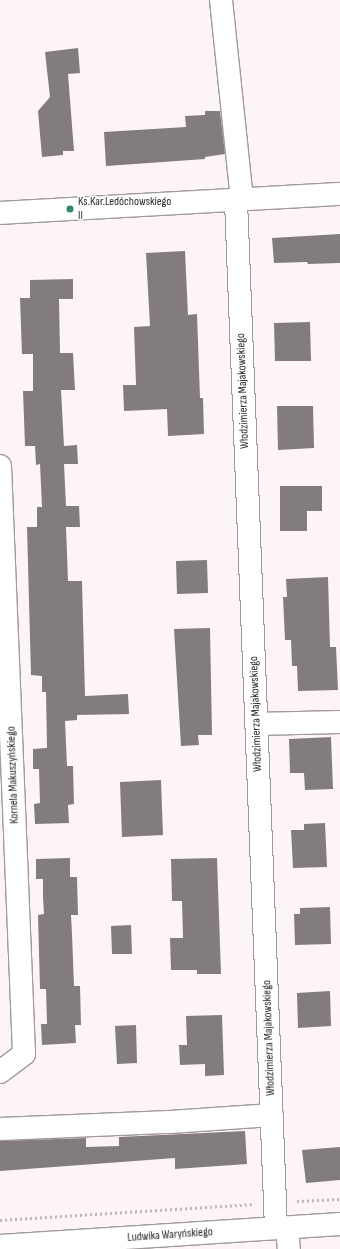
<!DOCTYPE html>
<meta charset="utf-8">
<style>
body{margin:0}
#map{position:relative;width:340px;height:1249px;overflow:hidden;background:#fcf4f8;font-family:"Sofia Sans Condensed",sans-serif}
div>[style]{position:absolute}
.building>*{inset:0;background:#837c7f}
.path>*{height:2.5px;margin-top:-1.25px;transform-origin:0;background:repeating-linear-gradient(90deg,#bdb7ba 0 2px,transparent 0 5px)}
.roads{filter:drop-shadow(1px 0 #a1999d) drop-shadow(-1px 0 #a1999d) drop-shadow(0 1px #a1999d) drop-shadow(0 -1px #a1999d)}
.minor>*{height:22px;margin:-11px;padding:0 11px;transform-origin:11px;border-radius:11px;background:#fff}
.dots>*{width:11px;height:11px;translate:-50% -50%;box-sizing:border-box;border:2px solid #fff;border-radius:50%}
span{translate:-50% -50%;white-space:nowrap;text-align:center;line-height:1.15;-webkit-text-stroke:3px #fff;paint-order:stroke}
.poi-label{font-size:12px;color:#2c292a}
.left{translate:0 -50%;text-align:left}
.street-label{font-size:12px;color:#2c292a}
</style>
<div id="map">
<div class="building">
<i style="clip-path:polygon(78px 48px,80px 73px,68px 74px,74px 151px,63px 151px,63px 155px,42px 157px,38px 111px,50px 97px,45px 52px)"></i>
<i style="clip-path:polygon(205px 111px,220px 111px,225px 154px,205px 157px,205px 159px,106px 166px,104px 132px,186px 127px,185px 116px,205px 115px)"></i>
<i style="clip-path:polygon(340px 234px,340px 263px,308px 264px,307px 262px,274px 263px,272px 238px)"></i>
<i style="clip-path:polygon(185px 251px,188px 315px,197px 314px,200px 398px,203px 398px,204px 434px,168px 436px,167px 409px,124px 411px,123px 385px,136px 385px,134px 327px,150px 326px,146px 253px)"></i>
<i style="clip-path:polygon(73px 279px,73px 299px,59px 299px,60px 353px,73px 353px,75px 390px,61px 390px,64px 446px,77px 445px,78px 464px,64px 464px,66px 506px,79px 506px,80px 527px,66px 527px,68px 581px,82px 581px,85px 696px,128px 694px,129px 714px,77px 715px,77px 720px,65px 721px,67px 766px,73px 766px,74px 804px,68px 805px,69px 823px,35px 824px,34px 804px,40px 803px,39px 769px,33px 769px,33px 749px,47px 748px,46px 692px,42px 692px,42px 676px,31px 675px,27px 527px,37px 527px,37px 507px,42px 507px,40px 464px,36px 465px,35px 446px,25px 446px,23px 391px,33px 391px,33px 354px,22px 354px,20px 298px,30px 298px,30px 280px)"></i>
<i style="clip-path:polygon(310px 322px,311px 361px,275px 361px,274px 323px)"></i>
<i style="clip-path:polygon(277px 406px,313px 406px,314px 448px,278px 450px)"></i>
<i style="clip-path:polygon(280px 486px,322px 486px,322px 511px,307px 511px,307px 531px,280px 531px)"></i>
<i style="clip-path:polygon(207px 560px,208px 593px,177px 594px,176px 561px)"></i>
<i style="clip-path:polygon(328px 577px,330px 647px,336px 647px,338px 690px,298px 691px,297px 666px,292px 666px,291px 640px,285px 640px,283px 597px,287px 597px,286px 579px)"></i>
<i style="clip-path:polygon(210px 628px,212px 735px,198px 735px,199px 745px,181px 746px,174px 629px)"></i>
<i style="clip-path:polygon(331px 737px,333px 789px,305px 790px,304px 773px,290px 773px,289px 739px)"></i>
<i style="clip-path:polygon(161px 780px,163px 835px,122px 837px,120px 782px)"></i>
<i style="clip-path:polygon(325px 823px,327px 867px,293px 868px,291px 830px,304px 830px,304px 824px)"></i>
<i style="clip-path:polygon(70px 858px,70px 877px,77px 877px,78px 915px,71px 915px,72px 934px,74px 986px,80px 986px,81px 1025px,75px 1025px,76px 1043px,42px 1045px,41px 1024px,47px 1024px,46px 989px,40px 989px,38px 915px,44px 914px,43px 897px,43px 879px,36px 879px,36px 859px)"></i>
<i style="clip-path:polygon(217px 858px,221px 974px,197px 974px,197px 970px,171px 970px,170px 938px,183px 938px,182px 901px,172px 901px,171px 859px)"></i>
<i style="clip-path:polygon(330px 907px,331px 944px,295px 945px,294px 914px,300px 914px,300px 908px)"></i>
<i style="clip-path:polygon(131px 925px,132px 954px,112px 954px,111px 926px)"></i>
<i style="clip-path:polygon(330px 991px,331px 1026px,298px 1028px,297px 993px)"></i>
<i style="clip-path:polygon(222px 1015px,224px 1075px,205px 1076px,205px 1064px,180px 1065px,179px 1045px,187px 1045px,186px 1016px)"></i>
<i style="clip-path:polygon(136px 1025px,137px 1063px,117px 1064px,115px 1026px)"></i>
<i style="clip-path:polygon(245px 1131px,247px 1164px,175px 1169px,175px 1158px,0 1171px,0 1141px,86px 1138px,86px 1147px,119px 1146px,119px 1137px)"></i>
<i style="clip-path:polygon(340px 1147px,340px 1180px,306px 1183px,302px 1150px)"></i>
</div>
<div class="path">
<i style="left:297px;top:1201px;width:43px;rotate:-2.7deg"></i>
<i style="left:0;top:1220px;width:255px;rotate:-3.6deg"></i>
</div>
<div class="roads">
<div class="minor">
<i style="left:221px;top:0;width:201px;rotate:84deg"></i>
<i style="left:236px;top:201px;width:1028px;rotate:87.77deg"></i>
<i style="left:0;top:213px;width:341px;rotate:-3.2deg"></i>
<i style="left:0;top:466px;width:588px;rotate:87.66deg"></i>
<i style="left:24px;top:1054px;width:30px;rotate:143deg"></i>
<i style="left:256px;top:724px;width:84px;rotate:-1.4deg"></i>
<i style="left:0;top:1129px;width:170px;rotate:-2.4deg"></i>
<i style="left:170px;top:1122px;width:102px;rotate:-3.9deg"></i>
<i style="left:287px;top:1228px;width:21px;rotate:85deg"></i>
<i style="left:0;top:1246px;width:341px;rotate:-3.7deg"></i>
</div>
</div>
<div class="dots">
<i style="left:70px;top:209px;background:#278c67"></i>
</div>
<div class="poi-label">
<span class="left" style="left:78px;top:209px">Ks.Kar.Ledóchowskiego<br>II</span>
</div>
<div class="street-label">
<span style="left:243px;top:391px;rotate:-92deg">Włodzimierza Majakowskiego</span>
<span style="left:256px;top:714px;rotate:-92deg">Włodzimierza Majakowskiego</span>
<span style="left:13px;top:775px;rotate:-92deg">Kornela Makuszyńskiego</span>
<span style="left:269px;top:1038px;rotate:-92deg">Włodzimierza Majakowskiego</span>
<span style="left:170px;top:1235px;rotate:-4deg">Ludwika Waryńskiego</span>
</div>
</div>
